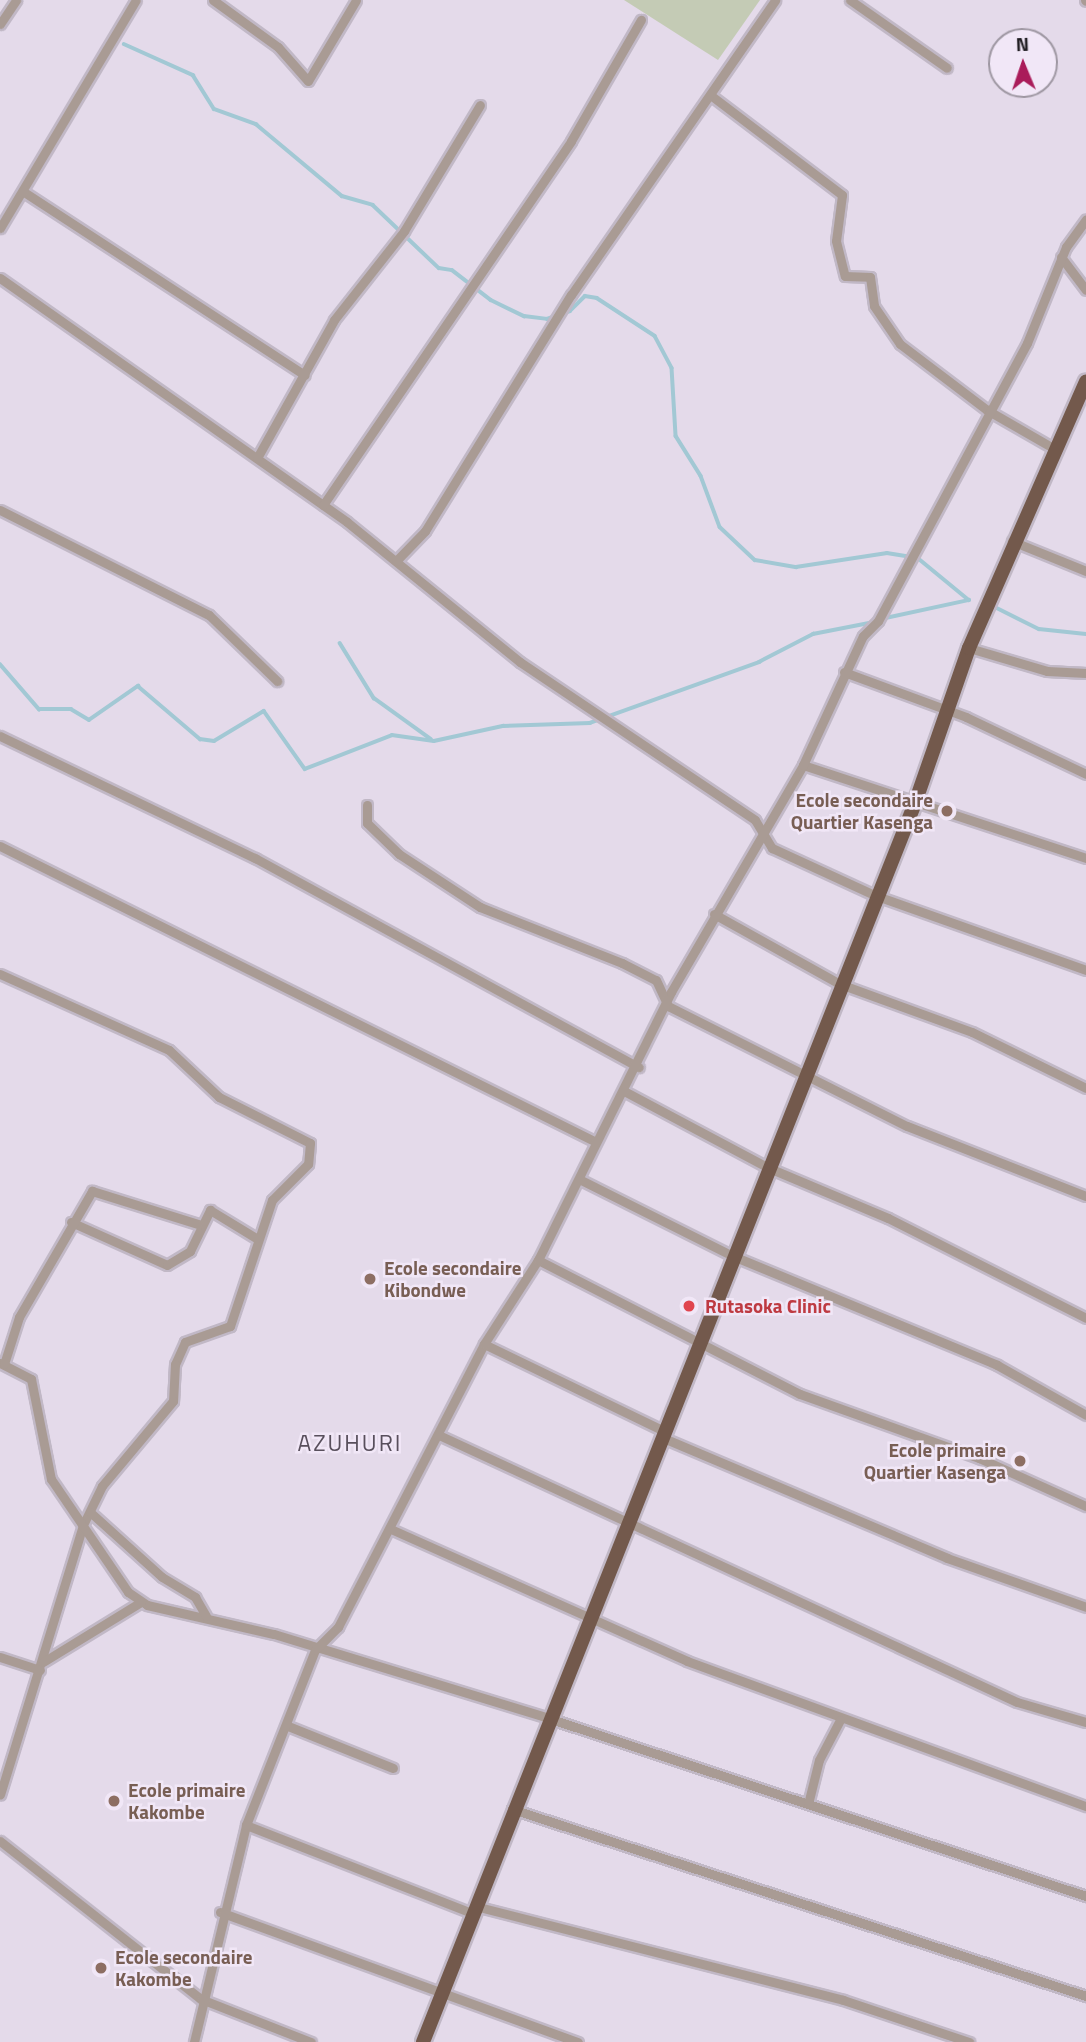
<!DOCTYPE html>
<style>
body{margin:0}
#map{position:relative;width:1086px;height:2042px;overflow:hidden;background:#e4daea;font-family:"Titillium Web",sans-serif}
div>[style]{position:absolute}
.green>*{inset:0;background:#c4cbb5}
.stream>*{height:3.5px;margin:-1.75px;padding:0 1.75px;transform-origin:1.75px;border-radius:1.75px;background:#a2c8d4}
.roads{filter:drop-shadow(2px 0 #c1b8c6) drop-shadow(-2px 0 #c1b8c6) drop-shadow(0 2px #c1b8c6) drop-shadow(0 -2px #c1b8c6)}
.minor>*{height:9px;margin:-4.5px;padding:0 4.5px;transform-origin:4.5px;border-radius:4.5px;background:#a99b94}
.trunk>*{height:14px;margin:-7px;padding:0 7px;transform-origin:7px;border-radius:7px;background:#73594c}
.dots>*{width:19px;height:19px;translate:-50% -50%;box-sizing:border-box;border:4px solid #f1e7f7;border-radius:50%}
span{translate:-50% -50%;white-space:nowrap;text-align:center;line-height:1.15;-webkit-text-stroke:5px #f1e7f7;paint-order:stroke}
.education-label{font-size:19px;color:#785e54;font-weight:700}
.right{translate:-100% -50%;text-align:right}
.left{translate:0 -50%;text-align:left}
.health-label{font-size:19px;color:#be3a42;font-weight:700}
.quarter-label{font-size:23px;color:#584f5c;letter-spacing:2px}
.north{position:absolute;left:988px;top:28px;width:70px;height:70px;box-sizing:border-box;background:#f1e7f7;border:2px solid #9e97a2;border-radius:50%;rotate:358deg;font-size:19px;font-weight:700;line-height:28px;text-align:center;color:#211e23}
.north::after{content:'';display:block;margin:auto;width:24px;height:32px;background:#aa1c5a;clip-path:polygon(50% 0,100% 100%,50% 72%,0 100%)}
</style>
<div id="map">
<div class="green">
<i style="clip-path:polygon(624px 0,760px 0,718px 60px)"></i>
</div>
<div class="stream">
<i style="left:124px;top:44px;width:76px;rotate:24.2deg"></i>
<i style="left:193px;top:75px;width:40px;rotate:58deg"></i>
<i style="left:214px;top:109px;width:45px;rotate:19.7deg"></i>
<i style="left:256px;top:124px;width:112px;rotate:39.9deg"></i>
<i style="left:342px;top:196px;width:32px;rotate:16deg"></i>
<i style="left:373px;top:205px;width:91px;rotate:43.7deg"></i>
<i style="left:439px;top:268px;width:13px;rotate:9deg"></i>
<i style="left:452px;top:270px;width:49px;rotate:37.6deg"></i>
<i style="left:491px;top:300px;width:37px;rotate:26deg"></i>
<i style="left:524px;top:316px;width:23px;rotate:7deg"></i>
<i style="left:547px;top:319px;width:24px;rotate:-19deg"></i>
<i style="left:570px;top:311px;width:21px;rotate:-45deg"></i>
<i style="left:585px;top:296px;width:12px;rotate:9deg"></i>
<i style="left:597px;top:298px;width:69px;rotate:33.2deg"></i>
<i style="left:655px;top:336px;width:36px;rotate:62deg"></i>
<i style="left:672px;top:368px;width:68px;rotate:86.6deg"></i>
<i style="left:676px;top:436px;width:47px;rotate:58deg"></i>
<i style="left:701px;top:476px;width:54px;rotate:69.6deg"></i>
<i style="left:720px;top:527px;width:48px;rotate:43.3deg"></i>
<i style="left:755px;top:560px;width:42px;rotate:9.7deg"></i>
<i style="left:796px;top:567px;width:92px;rotate:-8.7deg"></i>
<i style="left:887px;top:553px;width:31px;rotate:9deg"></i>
<i style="left:918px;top:558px;width:66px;rotate:39.5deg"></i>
<i style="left:997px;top:608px;width:47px;rotate:26.6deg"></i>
<i style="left:1039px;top:629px;width:47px;rotate:6.1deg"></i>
<i style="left:881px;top:619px;width:90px;rotate:-12.2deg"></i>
<i style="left:340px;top:643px;width:65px;rotate:58.3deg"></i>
<i style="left:374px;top:698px;width:70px;rotate:35.7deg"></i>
<i style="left:0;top:664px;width:60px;rotate:49.1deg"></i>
<i style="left:39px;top:709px;width:32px"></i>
<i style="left:71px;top:709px;width:21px;rotate:31deg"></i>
<i style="left:89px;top:720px;width:60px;rotate:-34.8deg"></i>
<i style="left:138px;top:686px;width:82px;rotate:40.5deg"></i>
<i style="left:200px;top:739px;width:14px;rotate:8deg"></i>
<i style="left:214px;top:741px;width:58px;rotate:-31deg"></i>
<i style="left:264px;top:711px;width:71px;rotate:54.7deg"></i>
<i style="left:305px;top:769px;width:93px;rotate:-21.3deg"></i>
<i style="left:392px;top:735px;width:42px;rotate:8.1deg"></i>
<i style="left:434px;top:741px;width:71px;rotate:-12.3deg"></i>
<i style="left:503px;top:726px;width:87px;rotate:-2deg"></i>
<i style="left:590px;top:723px;width:180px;rotate:-19.8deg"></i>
<i style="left:759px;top:662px;width:61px;rotate:-27.4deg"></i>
<i style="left:813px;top:634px;width:62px;rotate:-11.1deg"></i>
</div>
<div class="roads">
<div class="minor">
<i style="left:213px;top:0;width:80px;rotate:35.9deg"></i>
<i style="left:278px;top:47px;width:45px;rotate:48.6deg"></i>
<i style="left:308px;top:81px;width:94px;rotate:-59.3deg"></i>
<i style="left:850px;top:0;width:118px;rotate:35deg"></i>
<i style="left:1085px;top:0;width:1px;rotate:45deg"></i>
<i style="left:0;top:24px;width:29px;rotate:-56deg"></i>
<i style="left:713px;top:97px;width:162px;rotate:37.2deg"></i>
<i style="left:842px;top:195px;width:46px;rotate:97.4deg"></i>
<i style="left:836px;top:241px;width:36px;rotate:76deg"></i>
<i style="left:845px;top:276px;width:25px;rotate:2deg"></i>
<i style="left:870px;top:277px;width:29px;rotate:82deg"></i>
<i style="left:874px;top:306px;width:46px;rotate:55.6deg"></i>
<i style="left:900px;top:344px;width:109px;rotate:37.2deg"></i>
<i style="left:987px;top:410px;width:76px;rotate:29.9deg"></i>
<i style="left:24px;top:192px;width:335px;rotate:33.1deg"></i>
<i style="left:0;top:228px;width:265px;rotate:-59.2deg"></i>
<i style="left:1061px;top:257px;width:41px;rotate:52.9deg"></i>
<i style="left:0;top:278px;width:424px;rotate:35.1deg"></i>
<i style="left:347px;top:522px;width:223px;rotate:39deg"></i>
<i style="left:520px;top:662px;width:283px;rotate:33.9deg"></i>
<i style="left:755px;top:820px;width:33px;rotate:59deg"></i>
<i style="left:772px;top:848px;width:112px;rotate:24.7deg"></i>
<i style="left:874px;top:895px;width:225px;rotate:19.5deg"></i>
<i style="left:257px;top:458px;width:158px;rotate:-60.8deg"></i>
<i style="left:334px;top:320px;width:113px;rotate:-51.8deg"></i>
<i style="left:404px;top:231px;width:147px;rotate:-58.9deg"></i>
<i style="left:323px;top:505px;width:440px;rotate:-55.7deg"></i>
<i style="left:571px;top:141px;width:140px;rotate:-60deg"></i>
<i style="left:0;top:510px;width:234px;rotate:26.7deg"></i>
<i style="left:209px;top:615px;width:95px;rotate:44.1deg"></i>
<i style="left:1012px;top:541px;width:80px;rotate:22.1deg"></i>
<i style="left:396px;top:561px;width:42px;rotate:-46deg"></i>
<i style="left:425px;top:531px;width:278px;rotate:-58.3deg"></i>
<i style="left:571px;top:295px;width:359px;rotate:-55.3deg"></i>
<i style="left:969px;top:648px;width:81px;rotate:16.4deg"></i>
<i style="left:1047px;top:671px;width:39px;rotate:3deg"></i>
<i style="left:844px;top:672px;width:130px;rotate:20.2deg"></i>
<i style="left:966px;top:717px;width:133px;rotate:25.4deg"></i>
<i style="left:0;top:736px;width:283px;rotate:25.6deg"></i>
<i style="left:255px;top:858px;width:437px;rotate:28.6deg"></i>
<i style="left:803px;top:765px;width:298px;rotate:18.2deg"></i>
<i style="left:367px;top:805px;width:18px;rotate:90deg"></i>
<i style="left:367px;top:823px;width:45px;rotate:44.1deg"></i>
<i style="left:399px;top:854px;width:97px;rotate:33.2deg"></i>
<i style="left:480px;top:907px;width:153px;rotate:21.5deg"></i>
<i style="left:622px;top:963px;width:38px;rotate:27deg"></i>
<i style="left:656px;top:980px;width:29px;rotate:65deg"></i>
<i style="left:668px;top:1006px;width:267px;rotate:26.7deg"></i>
<i style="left:907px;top:1126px;width:192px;rotate:21.4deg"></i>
<i style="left:0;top:846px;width:665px;rotate:26.41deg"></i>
<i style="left:714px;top:914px;width:144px;rotate:29.1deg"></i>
<i style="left:840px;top:984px;width:140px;rotate:20deg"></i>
<i style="left:972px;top:1032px;width:127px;rotate:26.2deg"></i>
<i style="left:0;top:974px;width:185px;rotate:24.2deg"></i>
<i style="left:169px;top:1050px;width:69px;rotate:43.2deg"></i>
<i style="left:219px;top:1097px;width:102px;rotate:26.8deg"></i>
<i style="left:310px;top:1143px;width:21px;rotate:95deg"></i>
<i style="left:308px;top:1164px;width:51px;rotate:135deg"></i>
<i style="left:272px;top:1200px;width:133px;rotate:108.4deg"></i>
<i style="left:230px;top:1326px;width:48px;rotate:160.4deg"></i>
<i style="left:185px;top:1342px;width:24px;rotate:114deg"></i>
<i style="left:175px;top:1364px;width:37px;rotate:93deg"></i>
<i style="left:173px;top:1401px;width:111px;rotate:129.9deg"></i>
<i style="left:102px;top:1486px;width:43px;rotate:116deg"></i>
<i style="left:83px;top:1525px;width:282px;rotate:107.1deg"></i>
<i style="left:624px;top:1091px;width:164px;rotate:28deg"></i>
<i style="left:769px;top:1168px;width:129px;rotate:22.8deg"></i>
<i style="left:888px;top:1218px;width:222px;rotate:26.8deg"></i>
<i style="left:579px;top:1179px;width:172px;rotate:26.6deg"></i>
<i style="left:733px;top:1256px;width:286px;rotate:22.4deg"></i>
<i style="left:997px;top:1365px;width:102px;rotate:29.3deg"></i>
<i style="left:71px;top:1222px;width:105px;rotate:24.1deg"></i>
<i style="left:167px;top:1265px;width:27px;rotate:-31deg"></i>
<i style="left:190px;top:1251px;width:46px;rotate:-64deg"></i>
<i style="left:210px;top:1210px;width:54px;rotate:31.3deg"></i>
<i style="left:538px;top:1260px;width:294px;rotate:27.1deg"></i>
<i style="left:800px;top:1394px;width:190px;rotate:19.7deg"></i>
<i style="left:979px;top:1458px;width:117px;rotate:24.2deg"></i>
<i style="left:484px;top:1344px;width:198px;rotate:25.8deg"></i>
<i style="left:0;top:1363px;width:35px;rotate:27deg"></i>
<i style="left:31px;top:1379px;width:102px;rotate:78.7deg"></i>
<i style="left:51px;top:1479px;width:137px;rotate:55.7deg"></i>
<i style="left:128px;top:1592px;width:23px;rotate:34deg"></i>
<i style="left:147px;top:1605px;width:130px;rotate:12.9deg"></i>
<i style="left:274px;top:1634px;width:287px;rotate:17deg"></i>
<i style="left:548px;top:1718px;width:567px;rotate:18.31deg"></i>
<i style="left:4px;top:1364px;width:49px;rotate:-72.3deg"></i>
<i style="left:19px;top:1317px;width:146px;rotate:-59.9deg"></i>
<i style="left:92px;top:1191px;width:111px;rotate:17.3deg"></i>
<i style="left:441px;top:1436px;width:634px;rotate:24.79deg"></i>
<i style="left:1017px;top:1702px;width:72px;rotate:16.2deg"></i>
<i style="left:661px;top:1437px;width:311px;rotate:22.9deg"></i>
<i style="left:947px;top:1558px;width:147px;rotate:19.4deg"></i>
<i style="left:90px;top:1512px;width:97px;rotate:42.1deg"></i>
<i style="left:162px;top:1577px;width:39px;rotate:31deg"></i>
<i style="left:195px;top:1597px;width:22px;rotate:60deg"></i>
<i style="left:393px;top:1530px;width:322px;rotate:24deg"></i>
<i style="left:687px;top:1661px;width:425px;rotate:20deg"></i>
<i style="left:0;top:1657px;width:42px;rotate:18deg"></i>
<i style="left:43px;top:1662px;width:115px;rotate:-31.5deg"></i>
<i style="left:288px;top:1726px;width:113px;rotate:21.8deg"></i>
<i style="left:808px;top:1804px;width:45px;rotate:-76deg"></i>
<i style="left:819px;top:1760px;width:45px;rotate:-62.3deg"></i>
<i style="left:512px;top:1809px;width:604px;rotate:18.04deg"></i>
<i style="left:246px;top:1825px;width:243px;rotate:21.3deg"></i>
<i style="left:0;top:1841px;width:256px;rotate:38.2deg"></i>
<i style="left:201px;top:1999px;width:118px;rotate:21.4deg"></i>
<i style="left:475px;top:1906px;width:380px;rotate:14.3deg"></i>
<i style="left:843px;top:2000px;width:133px;rotate:18.4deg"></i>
<i style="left:220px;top:1912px;width:381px;rotate:20deg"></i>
<i style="left:194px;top:2042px;width:223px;rotate:-76.5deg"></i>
<i style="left:246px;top:1825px;width:188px;rotate:-68.5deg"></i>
<i style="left:315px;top:1650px;width:33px;rotate:-45deg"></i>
<i style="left:338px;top:1627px;width:318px;rotate:-62.7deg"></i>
<i style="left:484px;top:1344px;width:100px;rotate:-57.3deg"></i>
<i style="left:538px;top:1260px;width:299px;rotate:-63.6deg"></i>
<i style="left:671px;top:992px;width:263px;rotate:-59.8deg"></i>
<i style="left:803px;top:765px;width:142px;rotate:-65.1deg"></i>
<i style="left:863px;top:636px;width:21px;rotate:-45deg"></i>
<i style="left:878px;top:621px;width:315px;rotate:-61.8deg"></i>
<i style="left:1027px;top:343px;width:104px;rotate:-67.9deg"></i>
<i style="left:1066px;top:247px;width:34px;rotate:-54deg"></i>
</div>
<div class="trunk">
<i style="left:423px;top:2042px;width:1333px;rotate:-68.34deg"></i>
<i style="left:915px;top:803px;width:164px;rotate:-70.8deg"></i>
<i style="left:969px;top:648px;width:291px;rotate:-66.3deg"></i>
</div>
</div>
<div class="dots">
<i style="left:947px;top:811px;background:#8d6e63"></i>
<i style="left:370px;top:1279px;background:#8d6e63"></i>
<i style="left:689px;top:1306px;background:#e0444e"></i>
<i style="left:1020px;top:1461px;background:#8d6e63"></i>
<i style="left:114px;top:1801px;background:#8d6e63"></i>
<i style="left:101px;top:1968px;background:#8d6e63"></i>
</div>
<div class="education-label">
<span class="right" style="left:933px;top:811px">Ecole secondaire<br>Quartier Kasenga</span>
<span class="left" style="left:384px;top:1279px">Ecole secondaire<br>Kibondwe</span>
<span class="right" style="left:1006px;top:1461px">Ecole primaire<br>Quartier Kasenga</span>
<span class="left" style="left:128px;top:1801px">Ecole primaire<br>Kakombe</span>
<span class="left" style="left:115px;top:1968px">Ecole secondaire<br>Kakombe</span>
</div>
<div class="health-label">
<span class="left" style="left:705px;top:1306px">Rutasoka Clinic</span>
</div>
<div class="quarter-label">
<span style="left:350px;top:1443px">AZUHURI</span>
</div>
<div class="north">N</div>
</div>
